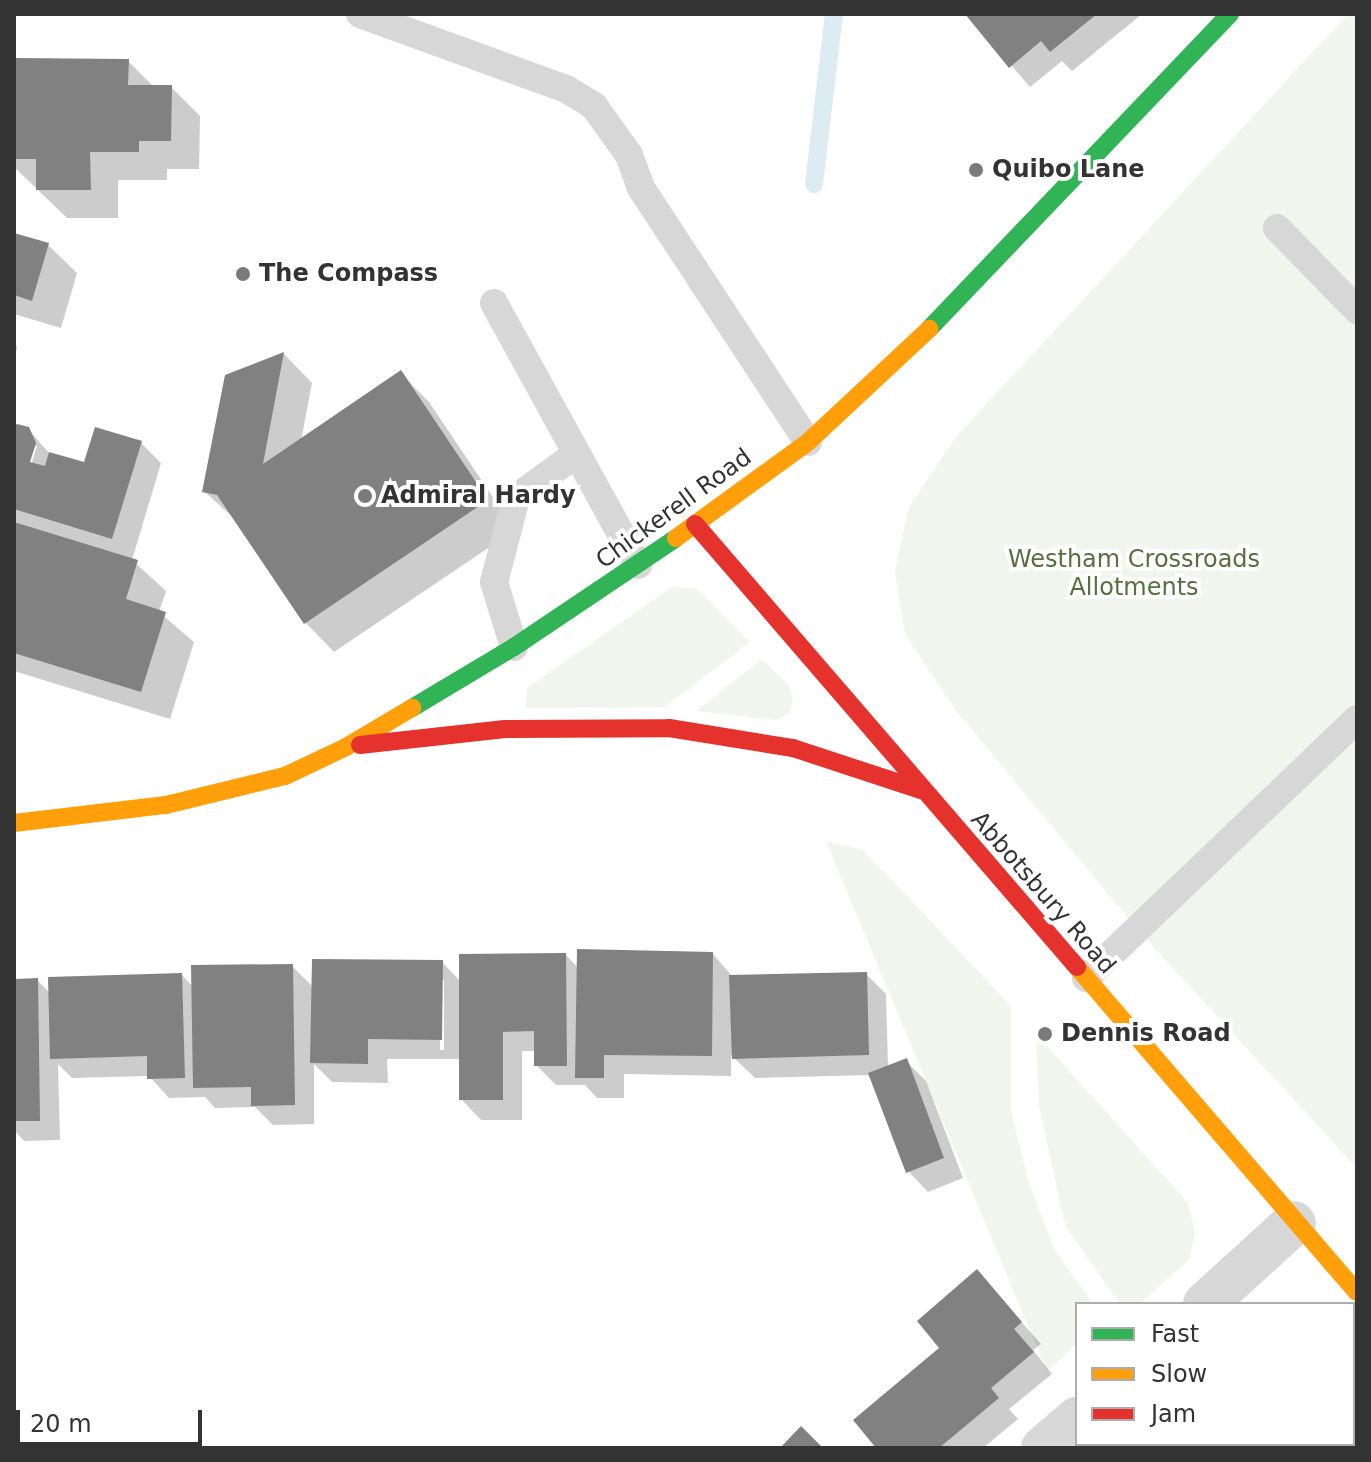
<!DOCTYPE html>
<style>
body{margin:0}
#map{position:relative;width:1371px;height:1462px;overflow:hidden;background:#fff;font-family:"DejaVu Sans",sans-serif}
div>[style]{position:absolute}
.green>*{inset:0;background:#f1f5ed}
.shadow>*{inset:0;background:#0003}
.stream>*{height:18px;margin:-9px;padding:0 9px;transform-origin:9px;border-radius:9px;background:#ddebf3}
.building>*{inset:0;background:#818181}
.lane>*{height:28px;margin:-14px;padding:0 14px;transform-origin:14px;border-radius:14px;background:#d7d7d7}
.street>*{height:44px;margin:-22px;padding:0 22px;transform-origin:22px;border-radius:22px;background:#d7d7d7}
.fast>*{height:18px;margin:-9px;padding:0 9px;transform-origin:9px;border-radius:9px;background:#30b455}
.slow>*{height:18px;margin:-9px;padding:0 9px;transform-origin:9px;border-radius:9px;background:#ff9f0a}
.jam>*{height:18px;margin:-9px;padding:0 9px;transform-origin:9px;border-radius:9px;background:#e5322d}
.dots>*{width:22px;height:22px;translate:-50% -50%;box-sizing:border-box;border:4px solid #fff;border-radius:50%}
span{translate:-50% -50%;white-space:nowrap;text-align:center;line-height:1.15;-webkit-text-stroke:8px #fff;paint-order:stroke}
.poi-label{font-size:24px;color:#333;font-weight:700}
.left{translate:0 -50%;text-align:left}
.street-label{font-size:24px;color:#333}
.park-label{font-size:24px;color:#56703f}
.frame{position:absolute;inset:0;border:16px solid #333;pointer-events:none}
.legend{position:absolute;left:1075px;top:1302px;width:280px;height:144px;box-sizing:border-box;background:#fff;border:2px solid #adadad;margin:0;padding:10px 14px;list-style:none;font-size:24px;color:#333}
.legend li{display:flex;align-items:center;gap:16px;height:40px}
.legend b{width:40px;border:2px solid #adadad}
.scale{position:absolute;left:16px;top:1410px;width:186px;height:36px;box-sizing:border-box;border:4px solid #333;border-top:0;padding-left:10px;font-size:24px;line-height:28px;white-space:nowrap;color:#333;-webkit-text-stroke:6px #fff;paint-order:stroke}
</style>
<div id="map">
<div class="green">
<i style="clip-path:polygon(1348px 14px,1357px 14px,1357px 1168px,1138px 930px,955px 709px,905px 634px,895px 572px,908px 509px,956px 437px)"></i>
<i style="clip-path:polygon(672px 587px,698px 589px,750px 642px,665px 707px,526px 708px,527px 688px)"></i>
<i style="clip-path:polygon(762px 659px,789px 686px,793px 700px,789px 713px,777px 720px,696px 711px)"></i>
<i style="clip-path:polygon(826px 841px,863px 850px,1011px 1006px,1011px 1111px,1028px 1180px,1054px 1249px,1093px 1304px,1077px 1304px,1077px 1344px,1047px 1371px)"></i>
<i style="clip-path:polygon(1036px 1034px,1188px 1203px,1195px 1233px,1189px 1260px,1139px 1304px,1120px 1304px,1065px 1225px,1039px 1105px)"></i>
</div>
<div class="shadow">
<i style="clip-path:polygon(967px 14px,1142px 14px,1072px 71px,1062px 61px,1030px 87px)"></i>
<i style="clip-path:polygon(14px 60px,128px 61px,154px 87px,171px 87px,200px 116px,199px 169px,167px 169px,167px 180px,118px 180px,118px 218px,67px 218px,14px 167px)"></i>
<i style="clip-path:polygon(14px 235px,48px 245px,77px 273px,61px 328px,14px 314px)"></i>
<i style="clip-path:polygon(14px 343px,17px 347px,14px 362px)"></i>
<i style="clip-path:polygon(284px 354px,312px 383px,301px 441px,400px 373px,429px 402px,515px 530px,334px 652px,306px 623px,237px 521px,205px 492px,226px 377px)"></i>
<i style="clip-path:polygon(evenodd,14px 428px,28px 429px,50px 454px,85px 465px,141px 443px,161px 463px,132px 560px,166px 591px,159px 612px,194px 642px,170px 719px,14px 671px,14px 428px,33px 446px,37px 446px,29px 472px,26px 471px,33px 446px)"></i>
<i style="clip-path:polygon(evenodd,713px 954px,733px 977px,866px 974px,886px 994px,888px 1068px,906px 1061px,926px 1081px,963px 1178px,928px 1192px,908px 1171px,871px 1075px,755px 1078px,731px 1055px,731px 1076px,624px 1074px,624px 1098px,597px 1098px,585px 1085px,556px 1085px,536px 1065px,536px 1051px,522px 1051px,522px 1120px,481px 1120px,461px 1099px,461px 1059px,387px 1059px,388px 1083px,332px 1082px,314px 1064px,314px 1124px,273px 1125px,255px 1107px,215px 1108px,205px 1097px,169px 1098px,149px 1076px,72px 1078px,58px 1064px,60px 1140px,24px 1141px,14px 1130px,14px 981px,37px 980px,51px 994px,182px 975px,193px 987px,292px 966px,313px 987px,442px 962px,461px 982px,566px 955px,579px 969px,713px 954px,440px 980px,444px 980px,444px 1050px,440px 1050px,440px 980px)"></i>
<i style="clip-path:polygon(977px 1272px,1041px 1344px,1033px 1350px,1052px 1374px,1009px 1409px,1018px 1419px,983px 1448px,879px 1448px,942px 1348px)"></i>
<i style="clip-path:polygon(1240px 1444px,1334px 1444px,1329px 1448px,1243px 1448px)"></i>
</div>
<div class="stream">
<i style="left:814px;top:184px;width:171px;rotate:-83.3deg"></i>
</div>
<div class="building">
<i style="clip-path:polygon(965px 14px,1097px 14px,1050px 52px,1041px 41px,1009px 68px)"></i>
<i style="clip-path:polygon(14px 58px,129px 59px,128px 85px,172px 85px,171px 141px,139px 141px,139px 152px,90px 152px,91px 190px,36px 190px,36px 159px,14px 159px)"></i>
<i style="clip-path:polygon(14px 233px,49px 243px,32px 301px,14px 295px)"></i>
<i style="clip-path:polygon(284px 352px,263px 464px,401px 370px,488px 500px,304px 624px,217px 495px,202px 492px,225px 375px)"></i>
<i style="clip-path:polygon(17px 424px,29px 427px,36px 443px,30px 462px,45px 466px,49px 452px,84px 462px,95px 427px,142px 441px,112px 539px,14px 509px,14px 426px)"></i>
<i style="clip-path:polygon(14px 522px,138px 560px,126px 599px,166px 612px,141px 692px,14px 653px)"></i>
<i style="clip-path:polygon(577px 949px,713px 952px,712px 1056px,604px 1055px,604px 1078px,575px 1078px)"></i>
<i style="clip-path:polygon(566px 953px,567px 1066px,534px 1066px,534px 1031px,503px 1032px,503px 1100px,459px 1100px,459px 954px)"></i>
<i style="clip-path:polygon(312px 959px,443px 960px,442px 1040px,368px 1039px,368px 1064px,310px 1063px)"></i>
<i style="clip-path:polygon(293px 964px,295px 1105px,251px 1106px,251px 1087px,193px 1088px,191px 965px)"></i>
<i style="clip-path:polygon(867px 972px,869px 1055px,732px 1059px,729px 975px)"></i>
<i style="clip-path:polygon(182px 973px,185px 1078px,147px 1079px,147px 1056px,50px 1059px,48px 977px)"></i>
<i style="clip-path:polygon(38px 978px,40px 1121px,14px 1121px,14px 979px)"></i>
<i style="clip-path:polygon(907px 1058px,944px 1158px,906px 1173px,868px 1073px)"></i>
<i style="clip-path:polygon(977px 1269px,1022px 1322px,1014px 1329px,1034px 1352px,991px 1388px,999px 1398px,939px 1448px,876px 1448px,853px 1420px,939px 1348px,917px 1321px)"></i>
<i style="clip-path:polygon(801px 1426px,823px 1448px,780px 1448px)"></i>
<i style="clip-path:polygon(1237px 1444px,1291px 1444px,1286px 1448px,1240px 1448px)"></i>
</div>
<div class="lane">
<i style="left:360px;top:14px;width:219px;rotate:20deg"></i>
<i style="left:566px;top:89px;width:33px;rotate:31deg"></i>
<i style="left:594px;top:106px;width:60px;rotate:54.5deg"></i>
<i style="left:629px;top:155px;width:35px;rotate:70deg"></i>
<i style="left:641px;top:188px;width:304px;rotate:56.7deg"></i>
<i style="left:1277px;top:228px;width:115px;rotate:45.7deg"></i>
<i style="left:494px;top:303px;width:299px;rotate:61.2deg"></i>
<i style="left:514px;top:647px;width:68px;rotate:-107.1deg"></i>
<i style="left:494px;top:582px;width:87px;rotate:-75.3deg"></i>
<i style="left:516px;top:498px;width:74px;rotate:-36.3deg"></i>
<i style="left:1086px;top:978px;width:375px;rotate:-43.7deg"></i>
</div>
<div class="street">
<i style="left:1205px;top:1304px;width:120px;rotate:-42.3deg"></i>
<i style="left:1043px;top:1448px;width:45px;rotate:-40.5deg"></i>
</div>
<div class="fast">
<i style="left:929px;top:329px;width:436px;rotate:-46.3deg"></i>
<i style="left:412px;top:708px;width:119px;rotate:-30.9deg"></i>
<i style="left:514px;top:647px;width:195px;rotate:-33.9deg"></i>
</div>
<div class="slow">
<i style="left:676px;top:538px;width:163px;rotate:-36deg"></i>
<i style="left:808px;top:442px;width:166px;rotate:-43deg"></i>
<i style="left:14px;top:823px;width:153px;rotate:-6.8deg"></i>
<i style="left:166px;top:805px;width:122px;rotate:-13.7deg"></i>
<i style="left:285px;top:776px;width:68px;rotate:-25.4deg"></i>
<i style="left:346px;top:747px;width:77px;rotate:-30.6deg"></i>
<i style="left:1077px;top:967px;width:429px;rotate:49.3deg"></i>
</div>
<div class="jam">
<i style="left:695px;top:524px;width:585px;rotate:49.23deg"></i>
<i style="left:360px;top:745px;width:146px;rotate:-6.3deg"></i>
<i style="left:505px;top:729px;width:164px;rotate:-0.3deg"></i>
<i style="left:669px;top:728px;width:126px;rotate:9.2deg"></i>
<i style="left:793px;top:748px;width:135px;rotate:18.2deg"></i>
</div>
<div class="dots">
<i style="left:976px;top:170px;background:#7a7a7a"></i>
<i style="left:243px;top:274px;background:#7a7a7a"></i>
<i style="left:365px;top:496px;background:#7a7a7a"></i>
<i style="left:1045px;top:1034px;background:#7a7a7a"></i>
</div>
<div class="poi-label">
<span class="left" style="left:992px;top:170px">Quibo Lane</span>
<span class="left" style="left:259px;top:274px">The Compass</span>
<span class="left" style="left:381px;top:496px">Admiral Hardy</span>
<span class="left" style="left:1061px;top:1034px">Dennis Road</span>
</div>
<div class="street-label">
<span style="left:674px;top:509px;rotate:-36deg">Chickerell Road</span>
<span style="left:1043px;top:893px;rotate:49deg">Abbotsbury Road</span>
</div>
<div class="park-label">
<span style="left:1134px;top:574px">Westham Crossroads<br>Allotments</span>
</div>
<div class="frame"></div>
<ul class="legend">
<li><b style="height:10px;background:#30b455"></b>Fast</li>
<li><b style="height:10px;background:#ff9f0a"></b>Slow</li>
<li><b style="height:10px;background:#e5322d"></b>Jam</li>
</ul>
<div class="scale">20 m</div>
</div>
